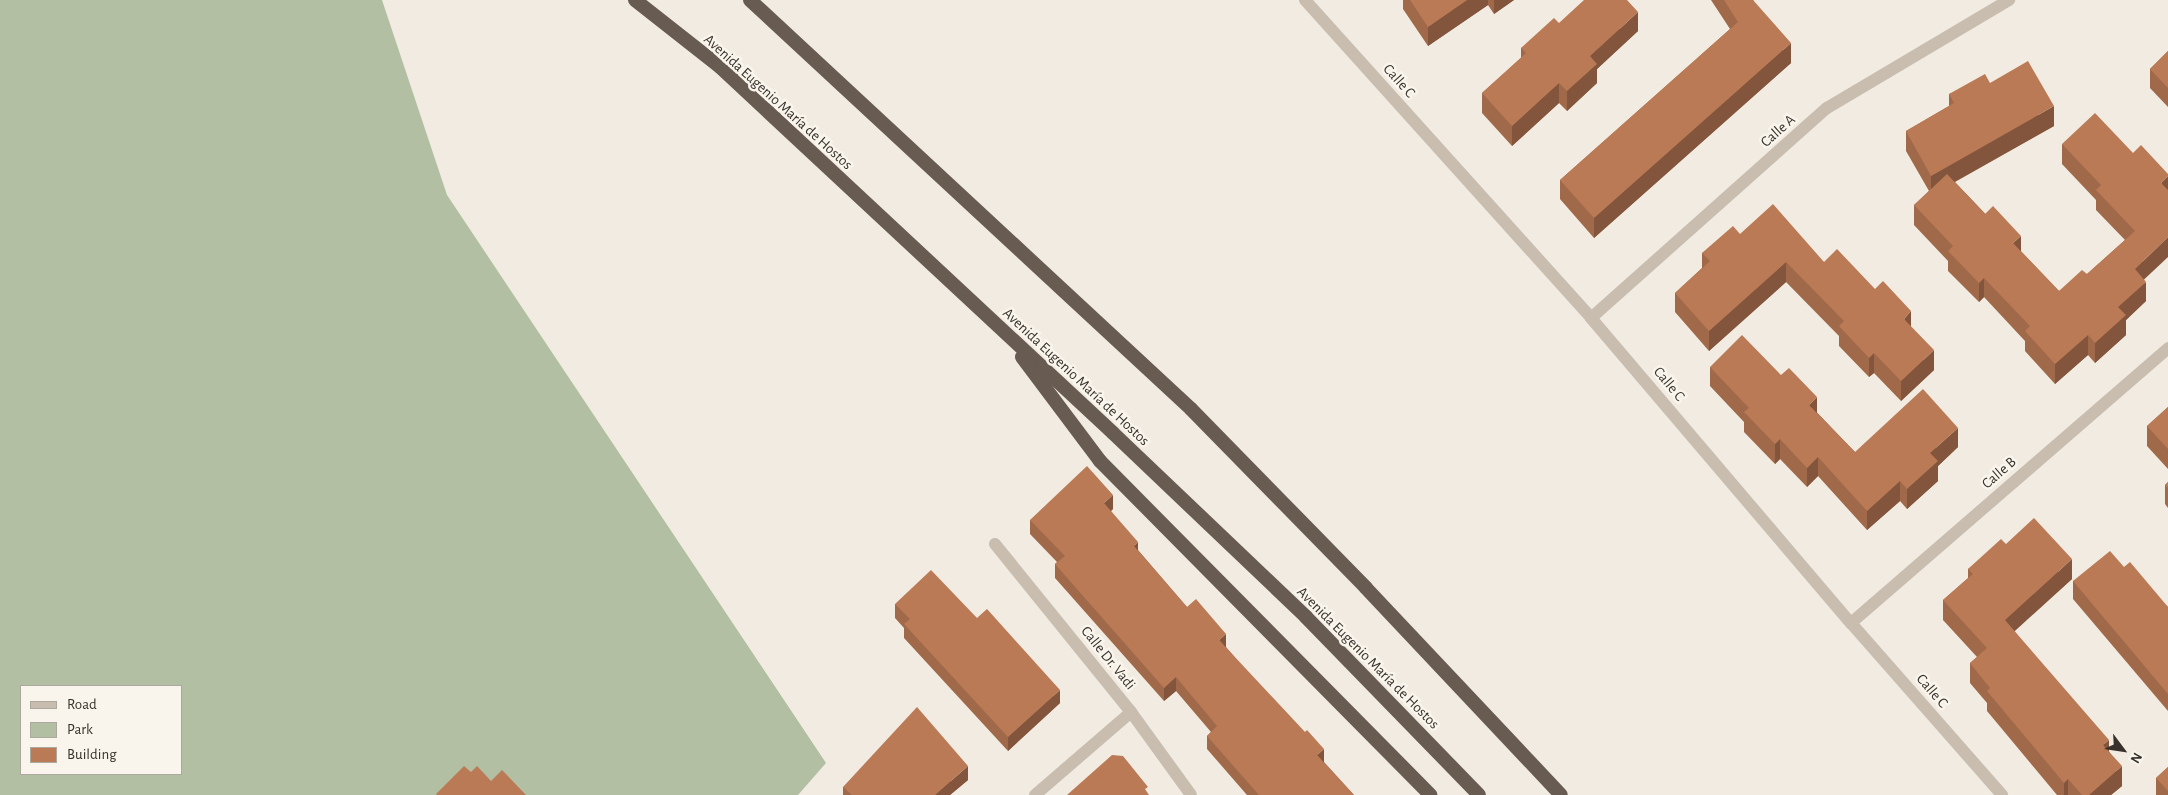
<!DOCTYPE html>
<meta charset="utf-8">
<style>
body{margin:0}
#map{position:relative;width:2168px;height:795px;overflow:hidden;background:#f1ebe1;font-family:"Alegreya Sans",sans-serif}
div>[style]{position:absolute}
.green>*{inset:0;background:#b2bfa2}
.minor>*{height:12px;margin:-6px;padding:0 6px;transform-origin:6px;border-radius:6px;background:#c8bdae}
.trunk>*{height:14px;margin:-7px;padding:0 7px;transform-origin:7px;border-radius:7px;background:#685b51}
.wall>*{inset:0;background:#a0694a}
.shaded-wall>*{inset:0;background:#82553c}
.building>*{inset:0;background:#ba7a56}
span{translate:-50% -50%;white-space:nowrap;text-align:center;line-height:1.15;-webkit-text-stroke:5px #f9f5ed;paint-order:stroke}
.street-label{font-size:15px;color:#38312b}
.legend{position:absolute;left:20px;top:685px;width:162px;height:90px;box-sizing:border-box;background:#f9f5ed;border:1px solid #aca79f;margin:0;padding:6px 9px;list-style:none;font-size:15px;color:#38312b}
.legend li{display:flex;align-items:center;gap:10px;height:25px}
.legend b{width:25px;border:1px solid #aca79f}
.north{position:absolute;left:2098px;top:725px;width:50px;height:50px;-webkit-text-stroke:4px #f9f5ed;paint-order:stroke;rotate:121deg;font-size:14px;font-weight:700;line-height:20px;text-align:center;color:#38312b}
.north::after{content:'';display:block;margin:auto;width:18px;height:22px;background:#38312b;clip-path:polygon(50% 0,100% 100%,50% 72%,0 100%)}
</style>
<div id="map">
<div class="green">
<i style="clip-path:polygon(evenodd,0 0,382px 0,447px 195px,826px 763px,798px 795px,0 795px,0 0,21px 686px,181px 686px,181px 774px,21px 774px,21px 686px)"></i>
</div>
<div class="minor">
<i style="left:1305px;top:0;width:428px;rotate:48deg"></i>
<i style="left:1591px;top:318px;width:401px;rotate:49.6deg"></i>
<i style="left:1851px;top:623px;width:229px;rotate:48.7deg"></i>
<i style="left:1591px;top:318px;width:316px;rotate:-41.7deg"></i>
<i style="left:1827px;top:108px;width:212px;rotate:-30.7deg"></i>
<i style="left:995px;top:544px;width:216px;rotate:51deg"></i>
<i style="left:1131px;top:712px;width:102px;rotate:54.1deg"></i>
<i style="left:1851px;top:623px;width:420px;rotate:-40.9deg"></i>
<i style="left:1035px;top:795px;width:127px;rotate:-40.8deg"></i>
</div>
<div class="trunk">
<i style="left:635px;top:0;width:108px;rotate:38.2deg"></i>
<i style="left:720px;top:67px;width:537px;rotate:42.96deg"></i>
<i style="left:1113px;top:433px;width:267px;rotate:43.6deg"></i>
<i style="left:1306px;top:617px;width:248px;rotate:45.8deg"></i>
<i style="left:750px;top:0;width:601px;rotate:42.84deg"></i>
<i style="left:1191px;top:409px;width:250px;rotate:45.6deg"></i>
<i style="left:1366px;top:588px;width:284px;rotate:46.7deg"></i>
<i style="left:1022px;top:357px;width:130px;rotate:53.1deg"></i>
<i style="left:1100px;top:461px;width:470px;rotate:45.3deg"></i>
</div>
<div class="wall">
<i style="clip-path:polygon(1403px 0,1514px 0,1494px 14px,1488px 5px,1428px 46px,1403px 9px)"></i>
<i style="clip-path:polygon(1711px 0,1753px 0,1791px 63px,1594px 238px,1560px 199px,1560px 180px,1730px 29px)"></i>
<i style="clip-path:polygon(1559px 23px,1638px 31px,1597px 69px,1597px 83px,1567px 111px,1559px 103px,1512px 146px,1482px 113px,1482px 93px,1521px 58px,1521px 48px)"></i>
<i style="clip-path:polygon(2168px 51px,2168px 107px,2150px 88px,2150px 69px)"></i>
<i style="clip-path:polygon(1990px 83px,2054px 126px,1955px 182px,2059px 291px,2087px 274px,2125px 240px,2096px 210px,2096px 200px,2062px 164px,2062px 144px,2133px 153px,2146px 301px,2126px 320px,2126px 335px,2095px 363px,2088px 355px,2055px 384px,2025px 351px,2025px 341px,1984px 297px,1979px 302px,1948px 271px,1948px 261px,1914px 225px,1914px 205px,1929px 191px,1906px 151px,1906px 131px,1949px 106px,1949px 94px)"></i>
<i style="clip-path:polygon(1740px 234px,1824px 262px,1934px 370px,1901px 401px,1874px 373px,1869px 377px,1839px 346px,1839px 336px,1786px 282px,1709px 351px,1675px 312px,1675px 293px,1702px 268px,1702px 253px)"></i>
<i style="clip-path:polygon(1710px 367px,1781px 375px,1855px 452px,1958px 447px,1938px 466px,1938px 481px,1907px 509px,1900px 501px,1867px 530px,1818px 476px,1807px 487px,1780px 459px,1775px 464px,1744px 432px,1744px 422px,1710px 386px)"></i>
<i style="clip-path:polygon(2168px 407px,2168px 469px,2147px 446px,2147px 426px)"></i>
<i style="clip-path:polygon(2168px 482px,2168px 508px,2165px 504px,2165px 485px)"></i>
<i style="clip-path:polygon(1113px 509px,1111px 511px,1138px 550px,1187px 607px,1226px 647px,1324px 762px,1354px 795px,1247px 795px,1207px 749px,1207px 736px,1211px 732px,1176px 691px,1164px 701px,1055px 578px,1055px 564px,1057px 562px,1030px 534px,1030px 520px)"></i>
<i style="clip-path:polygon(2006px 544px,2072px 579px,2014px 631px,2109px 751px,2122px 786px,2111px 795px,2057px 795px,1987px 711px,1987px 703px,1970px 683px,1970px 663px,1977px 657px,1943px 620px,1943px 600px,1968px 578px,1968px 569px)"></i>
<i style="clip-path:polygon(2124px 567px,2168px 607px,2168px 711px,2073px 599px,2073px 581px)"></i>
<i style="clip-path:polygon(895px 604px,977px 618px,1060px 703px,1008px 751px,904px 638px,904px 628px,895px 618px)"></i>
<i style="clip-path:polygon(2168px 767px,2168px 795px,2156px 795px,2156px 778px)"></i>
<i style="clip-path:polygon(968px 780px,950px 795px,843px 795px,843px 787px)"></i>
</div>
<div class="shaded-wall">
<i style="clip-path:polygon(1467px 0,1488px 0,1488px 5px,1428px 46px,1428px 27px)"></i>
<i style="clip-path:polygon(1494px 0,1514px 0,1494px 14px)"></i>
<i style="clip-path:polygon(1638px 12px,1638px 31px,1597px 69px,1597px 83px,1567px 111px,1567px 91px,1590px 56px)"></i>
<i style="clip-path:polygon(1791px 43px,1791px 63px,1594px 238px,1594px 218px)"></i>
<i style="clip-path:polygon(1559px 83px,1559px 103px,1512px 146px,1512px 126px)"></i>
<i style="clip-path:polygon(2054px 106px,2054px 126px,1931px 195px,1931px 176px)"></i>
<i style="clip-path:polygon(2168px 176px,2168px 196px,2161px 183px)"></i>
<i style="clip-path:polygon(2021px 236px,2021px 256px,2013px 243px)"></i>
<i style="clip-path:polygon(2168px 237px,2168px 257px,2135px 288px,2135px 269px)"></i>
<i style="clip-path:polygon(1786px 262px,1786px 282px,1709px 351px,1709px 331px)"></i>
<i style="clip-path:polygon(1984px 278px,1984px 297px,1979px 302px,1979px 283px)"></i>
<i style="clip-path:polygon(2146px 282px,2146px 301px,2126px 320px,2126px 335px,2095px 363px,2095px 343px,2118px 307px)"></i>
<i style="clip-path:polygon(1911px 311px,1911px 331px,1904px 319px)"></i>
<i style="clip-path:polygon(2088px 335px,2088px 355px,2055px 384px,2055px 364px)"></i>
<i style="clip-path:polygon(1934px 350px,1934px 370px,1901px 401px,1901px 381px)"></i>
<i style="clip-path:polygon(1874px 353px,1874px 373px,1869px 377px,1869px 358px)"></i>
<i style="clip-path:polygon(1817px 397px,1817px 417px,1809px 405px)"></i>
<i style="clip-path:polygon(1958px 428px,1958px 447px,1938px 466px,1938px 481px,1907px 509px,1907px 489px,1930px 453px)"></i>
<i style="clip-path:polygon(1780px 439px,1780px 459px,1775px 464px,1775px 444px)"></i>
<i style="clip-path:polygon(1818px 457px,1818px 476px,1807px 487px,1807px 468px)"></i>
<i style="clip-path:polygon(1900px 481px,1900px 501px,1867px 530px,1867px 511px)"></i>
<i style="clip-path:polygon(1113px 495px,1113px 509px,1104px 517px,1104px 503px)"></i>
<i style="clip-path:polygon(1138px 542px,1138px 556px,1134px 546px)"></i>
<i style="clip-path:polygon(2072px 559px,2072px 579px,2005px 640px,2005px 620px)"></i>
<i style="clip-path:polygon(1226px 634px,1226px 648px,1219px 640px)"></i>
<i style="clip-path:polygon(1176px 677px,1176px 691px,1164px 701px,1164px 688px)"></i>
<i style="clip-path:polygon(1060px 690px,1060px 703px,1008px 751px,1008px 737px)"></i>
<i style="clip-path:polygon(2109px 740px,2109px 760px,2103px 745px)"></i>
<i style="clip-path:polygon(1324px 749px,1324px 763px,1317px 755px)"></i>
<i style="clip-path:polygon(968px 766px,968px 780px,950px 795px,935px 795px)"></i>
<i style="clip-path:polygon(2122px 766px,2122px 786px,2111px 795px,2089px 795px)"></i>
<i style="clip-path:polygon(2068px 779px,2068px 795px,2064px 795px,2064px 783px)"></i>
</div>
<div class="building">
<i style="clip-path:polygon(1410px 0,1467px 0,1428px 27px)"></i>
<i style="clip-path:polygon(1584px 0,1627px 0,1638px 12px,1590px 56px,1597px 64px,1567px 91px,1559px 83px,1512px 126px,1482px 93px,1526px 53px,1521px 48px,1554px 18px,1559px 23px)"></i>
<i style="clip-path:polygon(1724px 0,1753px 0,1791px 43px,1594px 218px,1560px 180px,1738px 22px)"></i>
<i style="clip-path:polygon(2168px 51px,2168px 88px,2150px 69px)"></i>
<i style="clip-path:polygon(2028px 61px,2054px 106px,1931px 176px,1906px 131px,1954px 103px,1949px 94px,1985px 74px,1990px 83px)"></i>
<i style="clip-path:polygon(2095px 113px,2133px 153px,2141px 145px,2168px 174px,2168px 176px,2161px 183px,2168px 190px,2168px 237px,2135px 269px,2146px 282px,2118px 307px,2126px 315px,2095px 343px,2088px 335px,2055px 364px,2025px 331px,2030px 326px,1984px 278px,1979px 283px,1948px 251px,1953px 246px,1914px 205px,1947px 174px,1985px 214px,1993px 206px,2021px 236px,2013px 243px,2059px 291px,2082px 270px,2087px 274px,2135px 231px,2096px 190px,2101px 185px,2062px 144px)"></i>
<i style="clip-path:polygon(1773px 204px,1824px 262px,1837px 249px,1875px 289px,1883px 281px,1911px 311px,1904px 319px,1934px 350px,1901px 381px,1874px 353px,1869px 358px,1839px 326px,1844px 321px,1786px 262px,1709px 331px,1675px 293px,1710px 261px,1702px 253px,1733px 226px,1740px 234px)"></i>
<i style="clip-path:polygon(1742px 335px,1781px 375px,1789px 368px,1817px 397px,1809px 405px,1855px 452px,1923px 389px,1958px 428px,1930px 453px,1938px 461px,1907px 489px,1900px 481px,1867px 511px,1818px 457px,1807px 468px,1780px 439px,1775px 444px,1744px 412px,1749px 408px,1710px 367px)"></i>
<i style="clip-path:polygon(2168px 407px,2168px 449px,2147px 426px)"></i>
<i style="clip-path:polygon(1087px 466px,1113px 495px,1104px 503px,1138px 542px,1134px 546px,1187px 607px,1196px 599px,1226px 634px,1219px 640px,1305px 732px,1307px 730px,1324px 749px,1317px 755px,1354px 795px,1259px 795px,1207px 736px,1217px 726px,1176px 677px,1164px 688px,1055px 564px,1065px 556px,1030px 520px)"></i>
<i style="clip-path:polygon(2168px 482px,2168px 488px,2165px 485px)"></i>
<i style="clip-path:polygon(2034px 518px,2072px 559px,2005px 620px,2109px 740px,2103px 745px,2122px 766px,2089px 795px,2082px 795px,2068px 779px,2064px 783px,1987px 691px,1990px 688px,1970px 663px,1987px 648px,1943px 600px,1973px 574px,1968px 569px,2001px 539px,2006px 544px)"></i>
<i style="clip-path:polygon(2110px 551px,2124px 567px,2130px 562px,2168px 607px,2168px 694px,2073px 581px)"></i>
<i style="clip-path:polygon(931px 570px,977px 618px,987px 609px,1060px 690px,1008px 737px,904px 624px,910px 619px,895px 604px)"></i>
<i style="clip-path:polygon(917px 707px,968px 766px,935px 795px,852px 795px,843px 787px)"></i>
<i style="clip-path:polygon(1112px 755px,1123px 756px,1148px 787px,1145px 789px,1149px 795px,1067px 795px)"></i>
<i style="clip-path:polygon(464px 766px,471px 772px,477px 766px,491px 781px,502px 770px,526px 795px,437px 795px,436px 794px)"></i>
<i style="clip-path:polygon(2168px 767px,2168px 791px,2156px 778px)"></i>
</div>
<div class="street-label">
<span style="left:1399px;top:81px;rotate:48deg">Calle C</span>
<span style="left:778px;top:102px;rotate:42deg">Avenida Eugenio María de Hostos</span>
<span style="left:1778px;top:131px;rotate:-42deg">Calle A</span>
<span style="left:1076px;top:377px;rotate:43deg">Avenida Eugenio María de Hostos</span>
<span style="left:1669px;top:384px;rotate:50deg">Calle C</span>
<span style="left:1999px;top:473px;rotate:-41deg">Calle B</span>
<span style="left:1108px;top:658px;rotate:51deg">Calle Dr. Vadi</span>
<span style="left:1368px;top:658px;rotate:45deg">Avenida Eugenio María de Hostos</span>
<span style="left:1932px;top:691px;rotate:49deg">Calle C</span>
</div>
<ul class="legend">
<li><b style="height:6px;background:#c8bdae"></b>Road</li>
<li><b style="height:14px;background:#b2bfa2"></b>Park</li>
<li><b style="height:14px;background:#ba7a56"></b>Building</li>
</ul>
<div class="north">N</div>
</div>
